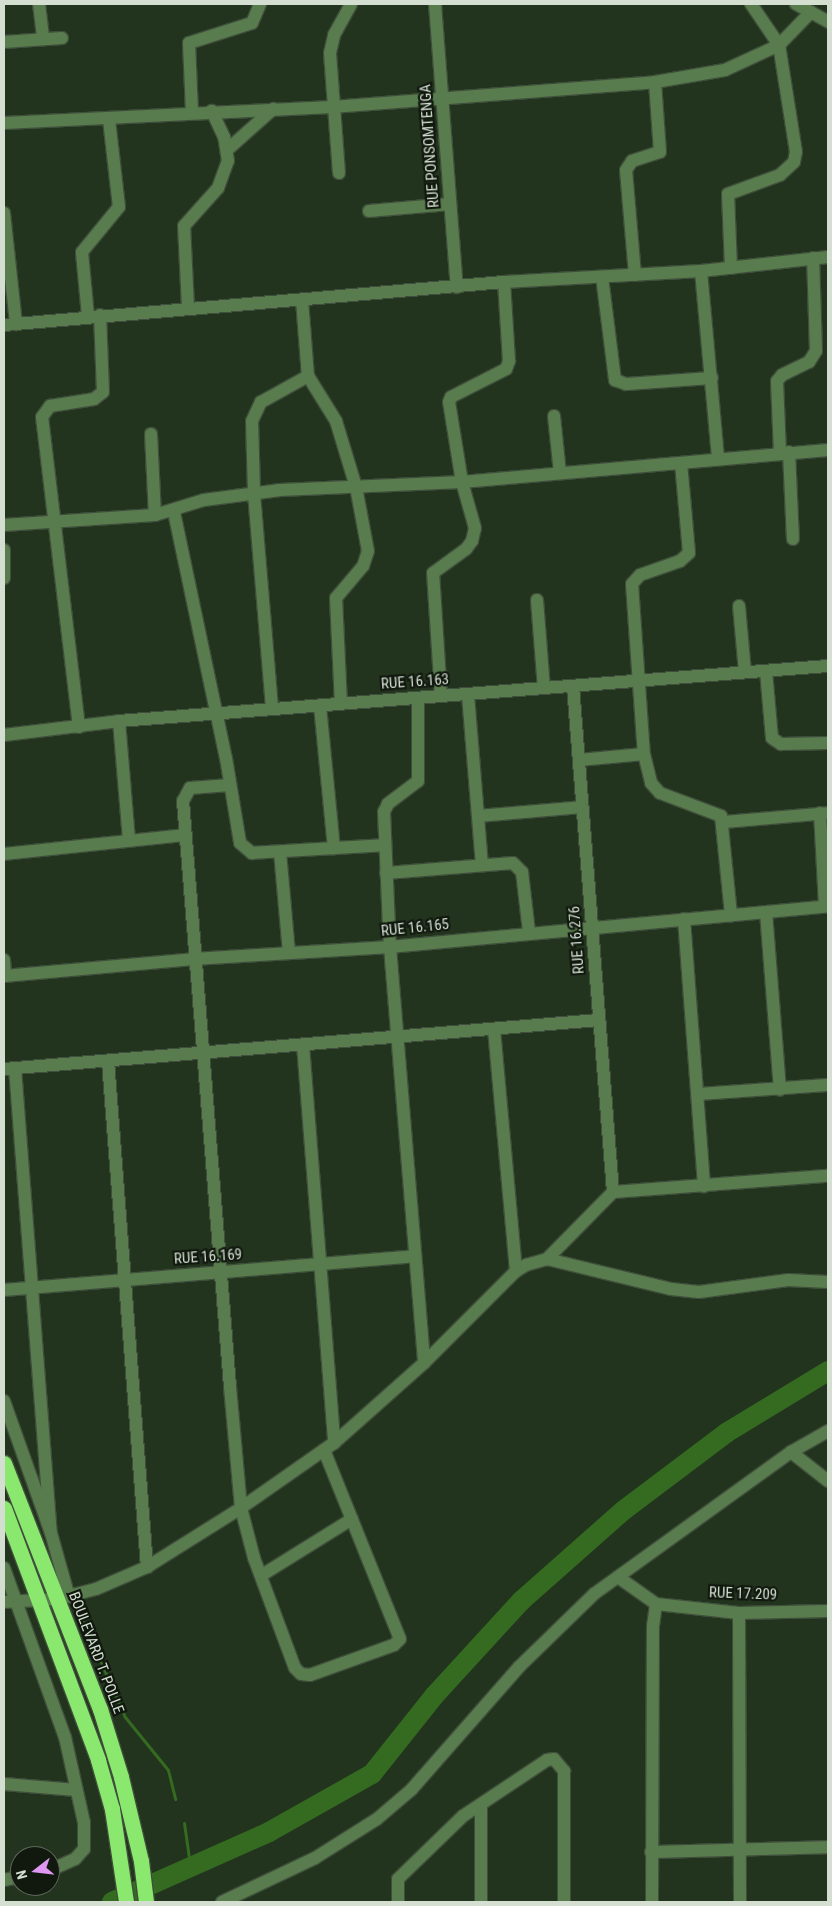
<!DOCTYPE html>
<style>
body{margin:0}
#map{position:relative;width:832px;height:1906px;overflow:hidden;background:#23341e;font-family:"Roboto Condensed",sans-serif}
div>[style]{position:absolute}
.stream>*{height:3px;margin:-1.5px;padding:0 1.5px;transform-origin:1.5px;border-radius:1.5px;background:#346b21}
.river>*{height:20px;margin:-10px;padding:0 10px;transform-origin:10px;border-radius:10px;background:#346b21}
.roads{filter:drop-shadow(1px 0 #3f4f3b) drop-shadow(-1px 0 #3f4f3b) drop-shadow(0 1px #3f4f3b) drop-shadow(0 -1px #3f4f3b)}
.minor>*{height:12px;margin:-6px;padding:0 6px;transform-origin:6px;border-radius:6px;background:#587c4d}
.highway>*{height:15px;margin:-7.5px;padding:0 7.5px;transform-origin:7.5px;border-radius:7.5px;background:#8be86e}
span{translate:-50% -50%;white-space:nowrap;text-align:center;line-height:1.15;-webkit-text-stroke:4.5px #11190f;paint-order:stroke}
.street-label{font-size:15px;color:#d4dfd1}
.frame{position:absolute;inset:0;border:5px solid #d4dfd1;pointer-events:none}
.north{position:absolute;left:10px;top:1846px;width:50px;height:50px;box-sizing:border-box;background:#11190f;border:1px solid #5f685d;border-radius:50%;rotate:254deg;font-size:14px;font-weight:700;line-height:20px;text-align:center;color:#d4dfd1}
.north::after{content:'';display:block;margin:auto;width:18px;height:22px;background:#de98f2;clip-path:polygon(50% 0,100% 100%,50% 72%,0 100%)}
</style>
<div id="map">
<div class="stream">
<i style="left:81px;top:1617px;width:109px;rotate:66.3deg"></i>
<i style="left:125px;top:1717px;width:68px;rotate:50.9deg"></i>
<i style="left:168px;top:1770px;width:30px;rotate:76deg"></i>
<i style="left:184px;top:1823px;width:42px;rotate:81.9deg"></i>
</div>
<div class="river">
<i style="left:112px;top:1902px;width:172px;rotate:-24deg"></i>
<i style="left:269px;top:1832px;width:118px;rotate:-29.4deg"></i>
<i style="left:372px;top:1774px;width:100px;rotate:-51.5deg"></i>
<i style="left:434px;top:1696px;width:129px;rotate:-47.5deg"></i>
<i style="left:521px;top:1601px;width:137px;rotate:-41.5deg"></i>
<i style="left:624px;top:1510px;width:128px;rotate:-37deg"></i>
<i style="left:726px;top:1433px;width:119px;rotate:-31.3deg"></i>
</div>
<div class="roads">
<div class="minor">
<i style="left:39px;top:4px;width:35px;rotate:83deg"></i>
<i style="left:435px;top:4px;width:284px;rotate:85.6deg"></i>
<i style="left:796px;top:4px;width:37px;rotate:29deg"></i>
<i style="left:4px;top:42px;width:58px;rotate:-3.9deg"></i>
<i style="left:192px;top:112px;width:69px;rotate:-92.5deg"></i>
<i style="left:189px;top:43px;width:66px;rotate:-17.6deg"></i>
<i style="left:252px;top:23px;width:21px;rotate:-67deg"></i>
<i style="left:4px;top:123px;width:328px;rotate:-2.8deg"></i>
<i style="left:332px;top:107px;width:324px;rotate:-4.4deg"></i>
<i style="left:655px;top:82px;width:71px;rotate:-9.7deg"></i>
<i style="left:725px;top:70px;width:60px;rotate:-24.8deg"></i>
<i style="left:779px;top:45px;width:50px;rotate:-124.3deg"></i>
<i style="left:227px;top:150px;width:62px;rotate:-41.7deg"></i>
<i style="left:339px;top:173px;width:120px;rotate:-94.3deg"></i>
<i style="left:330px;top:53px;width:18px;rotate:-77deg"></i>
<i style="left:334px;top:35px;width:35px;rotate:-61deg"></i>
<i style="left:369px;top:211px;width:81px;rotate:-4.9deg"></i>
<i style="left:4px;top:213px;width:112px;rotate:83.8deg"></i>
<i style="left:731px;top:268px;width:74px;rotate:-92.3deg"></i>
<i style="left:728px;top:194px;width:55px;rotate:-20.1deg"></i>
<i style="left:780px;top:175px;width:19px;rotate:-43deg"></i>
<i style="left:794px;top:162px;width:10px;rotate:-79deg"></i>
<i style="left:796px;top:152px;width:108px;rotate:-99deg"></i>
<i style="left:779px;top:45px;width:46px;rotate:-45.9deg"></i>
<i style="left:701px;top:271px;width:189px;rotate:84.8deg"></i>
<i style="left:635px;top:275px;width:105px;rotate:-94.9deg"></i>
<i style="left:626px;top:170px;width:11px;rotate:-56deg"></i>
<i style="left:632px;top:161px;width:29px;rotate:-18deg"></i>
<i style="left:660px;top:152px;width:70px;rotate:-94.1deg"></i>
<i style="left:602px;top:277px;width:104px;rotate:82.8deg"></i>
<i style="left:615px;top:380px;width:12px;rotate:20deg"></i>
<i style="left:626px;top:384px;width:86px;rotate:-4deg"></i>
<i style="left:302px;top:300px;width:76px;rotate:85.5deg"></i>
<i style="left:308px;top:376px;width:53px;rotate:58.1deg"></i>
<i style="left:336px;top:421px;width:69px;rotate:73.1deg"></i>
<i style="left:356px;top:487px;width:65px;rotate:79.4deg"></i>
<i style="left:368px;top:551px;width:16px;rotate:108deg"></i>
<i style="left:363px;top:566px;width:42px;rotate:130.2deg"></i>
<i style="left:336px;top:598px;width:106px;rotate:87.3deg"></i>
<i style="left:188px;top:307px;width:81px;rotate:-92.8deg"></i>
<i style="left:184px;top:226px;width:51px;rotate:-48.2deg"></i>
<i style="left:218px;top:188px;width:29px;rotate:-70deg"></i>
<i style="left:228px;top:161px;width:24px;rotate:-99deg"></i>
<i style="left:224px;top:137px;width:29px;rotate:-115deg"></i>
<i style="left:88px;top:316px;width:64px;rotate:-95.4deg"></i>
<i style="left:82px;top:252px;width:58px;rotate:-50.6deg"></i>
<i style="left:119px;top:207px;width:89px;rotate:-96.5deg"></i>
<i style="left:4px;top:325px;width:502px;rotate:-4.92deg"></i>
<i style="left:504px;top:282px;width:197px;rotate:-3.2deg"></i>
<i style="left:701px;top:271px;width:128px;rotate:-6.3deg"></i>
<i style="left:554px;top:416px;width:57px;rotate:84deg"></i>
<i style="left:151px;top:434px;width:81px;rotate:87.2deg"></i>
<i style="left:789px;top:452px;width:87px;rotate:87.4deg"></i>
<i style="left:780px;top:453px;width:72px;rotate:-92.4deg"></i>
<i style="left:777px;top:381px;width:8px;rotate:-50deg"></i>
<i style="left:782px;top:375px;width:30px;rotate:-26deg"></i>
<i style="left:809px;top:362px;width:13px;rotate:-58deg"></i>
<i style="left:816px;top:351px;width:93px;rotate:-91.8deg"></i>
<i style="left:681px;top:463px;width:90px;rotate:84.9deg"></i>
<i style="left:689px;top:553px;width:12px;rotate:138deg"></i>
<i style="left:680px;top:561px;width:42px;rotate:160.7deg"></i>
<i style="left:640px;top:575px;width:12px;rotate:132deg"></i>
<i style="left:632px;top:584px;width:170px;rotate:86deg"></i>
<i style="left:644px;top:754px;width:30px;rotate:76deg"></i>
<i style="left:651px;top:783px;width:13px;rotate:48deg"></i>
<i style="left:660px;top:793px;width:65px;rotate:20.7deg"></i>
<i style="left:721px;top:816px;width:100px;rotate:84.2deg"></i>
<i style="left:174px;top:512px;width:251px;rotate:78.1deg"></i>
<i style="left:226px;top:758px;width:86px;rotate:80.6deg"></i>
<i style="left:240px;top:843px;width:16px;rotate:40deg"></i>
<i style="left:252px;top:853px;width:133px;rotate:-3.4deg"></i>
<i style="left:4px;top:525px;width:151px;rotate:-3.8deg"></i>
<i style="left:155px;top:515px;width:51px;rotate:-17deg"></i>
<i style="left:204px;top:500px;width:77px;rotate:-7.5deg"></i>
<i style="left:280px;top:490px;width:182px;rotate:-2.5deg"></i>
<i style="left:462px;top:482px;width:367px;rotate:-5deg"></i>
<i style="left:4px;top:550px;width:28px;rotate:90deg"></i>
<i style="left:537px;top:600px;width:88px;rotate:85.5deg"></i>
<i style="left:739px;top:606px;width:66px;rotate:84.8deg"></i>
<i style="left:766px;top:671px;width:67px;rotate:84.9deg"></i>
<i style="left:772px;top:738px;width:11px;rotate:34deg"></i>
<i style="left:781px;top:744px;width:47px;rotate:-1.2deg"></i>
<i style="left:573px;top:686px;width:508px;rotate:85.48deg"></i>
<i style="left:468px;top:695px;width:170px;rotate:85.3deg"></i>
<i style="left:441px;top:696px;width:123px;rotate:-93.7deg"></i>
<i style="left:433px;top:573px;width:41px;rotate:-36deg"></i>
<i style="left:466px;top:549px;width:10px;rotate:-53deg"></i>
<i style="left:472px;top:541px;width:13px;rotate:-77deg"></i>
<i style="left:475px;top:528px;width:48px;rotate:-105.8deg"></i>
<i style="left:462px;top:482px;width:81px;rotate:-99.2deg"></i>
<i style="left:449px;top:402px;width:5px;rotate:-68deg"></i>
<i style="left:451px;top:397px;width:62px;rotate:-27deg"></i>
<i style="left:506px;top:369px;width:9px;rotate:-69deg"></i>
<i style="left:509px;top:361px;width:79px;rotate:-93.6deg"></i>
<i style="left:418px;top:698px;width:83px;rotate:90deg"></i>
<i style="left:418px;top:781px;width:38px;rotate:143deg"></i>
<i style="left:388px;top:804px;width:9px;rotate:117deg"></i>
<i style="left:384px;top:812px;width:135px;rotate:87.5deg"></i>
<i style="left:390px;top:947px;width:417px;rotate:85.3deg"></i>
<i style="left:320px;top:706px;width:143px;rotate:84.4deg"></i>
<i style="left:272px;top:708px;width:217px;rotate:-94.8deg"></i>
<i style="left:254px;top:492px;width:71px;rotate:-91.6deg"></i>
<i style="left:252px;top:421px;width:21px;rotate:-65deg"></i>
<i style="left:261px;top:402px;width:54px;rotate:-29deg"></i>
<i style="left:119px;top:721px;width:119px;rotate:85.2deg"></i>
<i style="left:79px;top:727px;width:312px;rotate:-96.8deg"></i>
<i style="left:42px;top:417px;width:14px;rotate:-54deg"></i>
<i style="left:50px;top:406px;width:45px;rotate:-9deg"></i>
<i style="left:94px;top:399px;width:11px;rotate:-38deg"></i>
<i style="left:103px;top:392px;width:77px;rotate:-92.2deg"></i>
<i style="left:4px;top:735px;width:116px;rotate:-6.9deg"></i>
<i style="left:119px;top:721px;width:711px;rotate:-4.44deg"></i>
<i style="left:579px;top:760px;width:65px;rotate:-5.3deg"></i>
<i style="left:230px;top:785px;width:40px;rotate:175.7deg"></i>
<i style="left:190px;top:788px;width:15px;rotate:118deg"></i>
<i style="left:183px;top:801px;width:588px;rotate:85.41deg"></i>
<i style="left:230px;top:1387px;width:121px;rotate:84.8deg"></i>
<i style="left:241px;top:1508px;width:52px;rotate:75.4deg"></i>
<i style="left:254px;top:1558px;width:117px;rotate:69.6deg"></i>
<i style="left:295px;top:1668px;width:8px;rotate:45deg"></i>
<i style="left:301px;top:1674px;width:9px;rotate:6deg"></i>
<i style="left:310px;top:1675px;width:89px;rotate:-19.7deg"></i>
<i style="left:394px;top:1645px;width:8px;rotate:-45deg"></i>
<i style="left:400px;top:1639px;width:204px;rotate:-111.9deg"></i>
<i style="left:820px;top:813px;width:93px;rotate:86.9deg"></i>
<i style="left:478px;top:816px;width:104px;rotate:-4.9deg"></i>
<i style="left:724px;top:822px;width:104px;rotate:-4.9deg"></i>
<i style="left:280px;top:852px;width:101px;rotate:84.9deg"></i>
<i style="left:4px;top:854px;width:182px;rotate:-6deg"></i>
<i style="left:386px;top:873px;width:127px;rotate:-4.5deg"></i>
<i style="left:513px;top:863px;width:13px;rotate:45deg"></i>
<i style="left:522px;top:872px;width:60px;rotate:83.3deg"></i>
<i style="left:766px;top:912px;width:178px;rotate:85.5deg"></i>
<i style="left:684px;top:919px;width:268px;rotate:85.7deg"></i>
<i style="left:4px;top:960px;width:16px;rotate:86deg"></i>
<i style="left:4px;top:976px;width:190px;rotate:-5.1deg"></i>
<i style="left:193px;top:959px;width:197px;rotate:-3.5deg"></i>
<i style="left:390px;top:947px;width:440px;rotate:-5.3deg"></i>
<i style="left:494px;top:1029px;width:243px;rotate:84.8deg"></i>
<i style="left:303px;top:1045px;width:399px;rotate:85.5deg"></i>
<i style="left:108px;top:1061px;width:508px;rotate:85.59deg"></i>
<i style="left:15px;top:1068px;width:466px;rotate:85.6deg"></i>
<i style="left:4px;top:1069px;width:597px;rotate:-4.71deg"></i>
<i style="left:698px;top:1094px;width:130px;rotate:-4deg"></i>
<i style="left:547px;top:1259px;width:128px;rotate:13.6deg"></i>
<i style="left:671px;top:1289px;width:28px;rotate:6deg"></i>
<i style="left:699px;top:1292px;width:90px;rotate:-7.7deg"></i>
<i style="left:788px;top:1280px;width:40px;rotate:2.9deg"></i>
<i style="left:4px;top:1290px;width:412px;rotate:-4.7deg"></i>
<i style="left:4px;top:1401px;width:140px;rotate:70.4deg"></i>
<i style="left:51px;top:1533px;width:66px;rotate:74.3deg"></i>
<i style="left:791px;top:1452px;width:47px;rotate:38.1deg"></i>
<i style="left:4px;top:1568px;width:180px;rotate:70.2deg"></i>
<i style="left:65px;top:1737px;width:88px;rotate:77.5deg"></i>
<i style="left:84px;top:1823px;width:26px;rotate:90deg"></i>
<i style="left:84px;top:1849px;width:13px;rotate:132deg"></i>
<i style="left:75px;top:1859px;width:27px;rotate:156deg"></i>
<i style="left:262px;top:1575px;width:106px;rotate:-31.9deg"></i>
<i style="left:618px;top:1577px;width:47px;rotate:35.4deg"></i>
<i style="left:656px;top:1604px;width:83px;rotate:6.2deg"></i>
<i style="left:739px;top:1613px;width:89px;rotate:-1.3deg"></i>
<i style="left:4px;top:1602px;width:53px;rotate:-3.2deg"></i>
<i style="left:57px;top:1599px;width:40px;rotate:-14.4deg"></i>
<i style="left:96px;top:1589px;width:56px;rotate:-23.3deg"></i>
<i style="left:147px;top:1567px;width:111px;rotate:-32.1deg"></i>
<i style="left:241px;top:1508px;width:113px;rotate:-35deg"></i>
<i style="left:334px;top:1443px;width:120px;rotate:-41.6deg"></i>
<i style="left:424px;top:1363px;width:130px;rotate:-45deg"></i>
<i style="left:516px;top:1271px;width:12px;rotate:-31deg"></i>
<i style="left:526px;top:1265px;width:22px;rotate:-16deg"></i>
<i style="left:547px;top:1259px;width:94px;rotate:-45.4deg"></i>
<i style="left:613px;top:1192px;width:216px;rotate:-4.3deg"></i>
<i style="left:739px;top:1613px;width:289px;rotate:89.8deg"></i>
<i style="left:4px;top:1784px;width:72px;rotate:4.8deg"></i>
<i style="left:481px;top:1805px;width:97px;rotate:90deg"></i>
<i style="left:651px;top:1852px;width:177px;rotate:-1.6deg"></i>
<i style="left:4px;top:1880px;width:16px;rotate:-11deg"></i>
<i style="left:222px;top:1902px;width:103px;rotate:-25.3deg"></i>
<i style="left:315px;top:1858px;width:73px;rotate:-32.2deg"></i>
<i style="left:377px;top:1819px;width:45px;rotate:-40.5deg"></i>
<i style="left:411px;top:1790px;width:164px;rotate:-48.7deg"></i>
<i style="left:519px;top:1667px;width:105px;rotate:-44.2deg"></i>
<i style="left:594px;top:1594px;width:243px;rotate:-35.8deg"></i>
<i style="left:791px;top:1452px;width:43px;rotate:-29.6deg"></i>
<i style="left:398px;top:1902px;width:23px;rotate:-90deg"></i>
<i style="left:398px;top:1879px;width:91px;rotate:-44.1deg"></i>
<i style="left:463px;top:1816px;width:101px;rotate:-33.7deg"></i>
<i style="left:547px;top:1760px;width:7px;rotate:-8deg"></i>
<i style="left:554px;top:1759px;width:16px;rotate:50deg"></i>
<i style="left:564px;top:1771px;width:131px;rotate:90deg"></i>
<i style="left:652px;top:1902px;width:276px;rotate:-89.8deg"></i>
<i style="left:653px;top:1626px;width:22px;rotate:-82deg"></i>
</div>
<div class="highway">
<i style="left:4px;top:1463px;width:264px;rotate:68.7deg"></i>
<i style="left:100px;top:1709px;width:71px;rotate:72.8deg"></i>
<i style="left:121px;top:1777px;width:86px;rotate:76.6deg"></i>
<i style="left:141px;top:1861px;width:41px;rotate:83deg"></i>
<i style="left:4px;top:1508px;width:269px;rotate:69.5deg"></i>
<i style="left:98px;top:1760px;width:51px;rotate:74.1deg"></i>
<i style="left:112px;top:1809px;width:94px;rotate:81.4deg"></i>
</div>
</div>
<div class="street-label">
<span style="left:430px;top:146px;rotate:-94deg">RUE PONSOMTENGA</span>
<span style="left:415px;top:682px;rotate:-4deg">RUE 16.163</span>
<span style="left:415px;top:928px;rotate:-6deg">RUE 16.165</span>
<span style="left:577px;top:940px;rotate:-94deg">RUE 16.276</span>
<span style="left:208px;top:1257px;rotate:-4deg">RUE 16.169</span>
<span style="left:743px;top:1594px;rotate:2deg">RUE 17.209</span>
<span style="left:96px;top:1653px;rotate:69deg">BOULEVARD T. POLLE</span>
</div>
<div class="frame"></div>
<div class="north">N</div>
</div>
